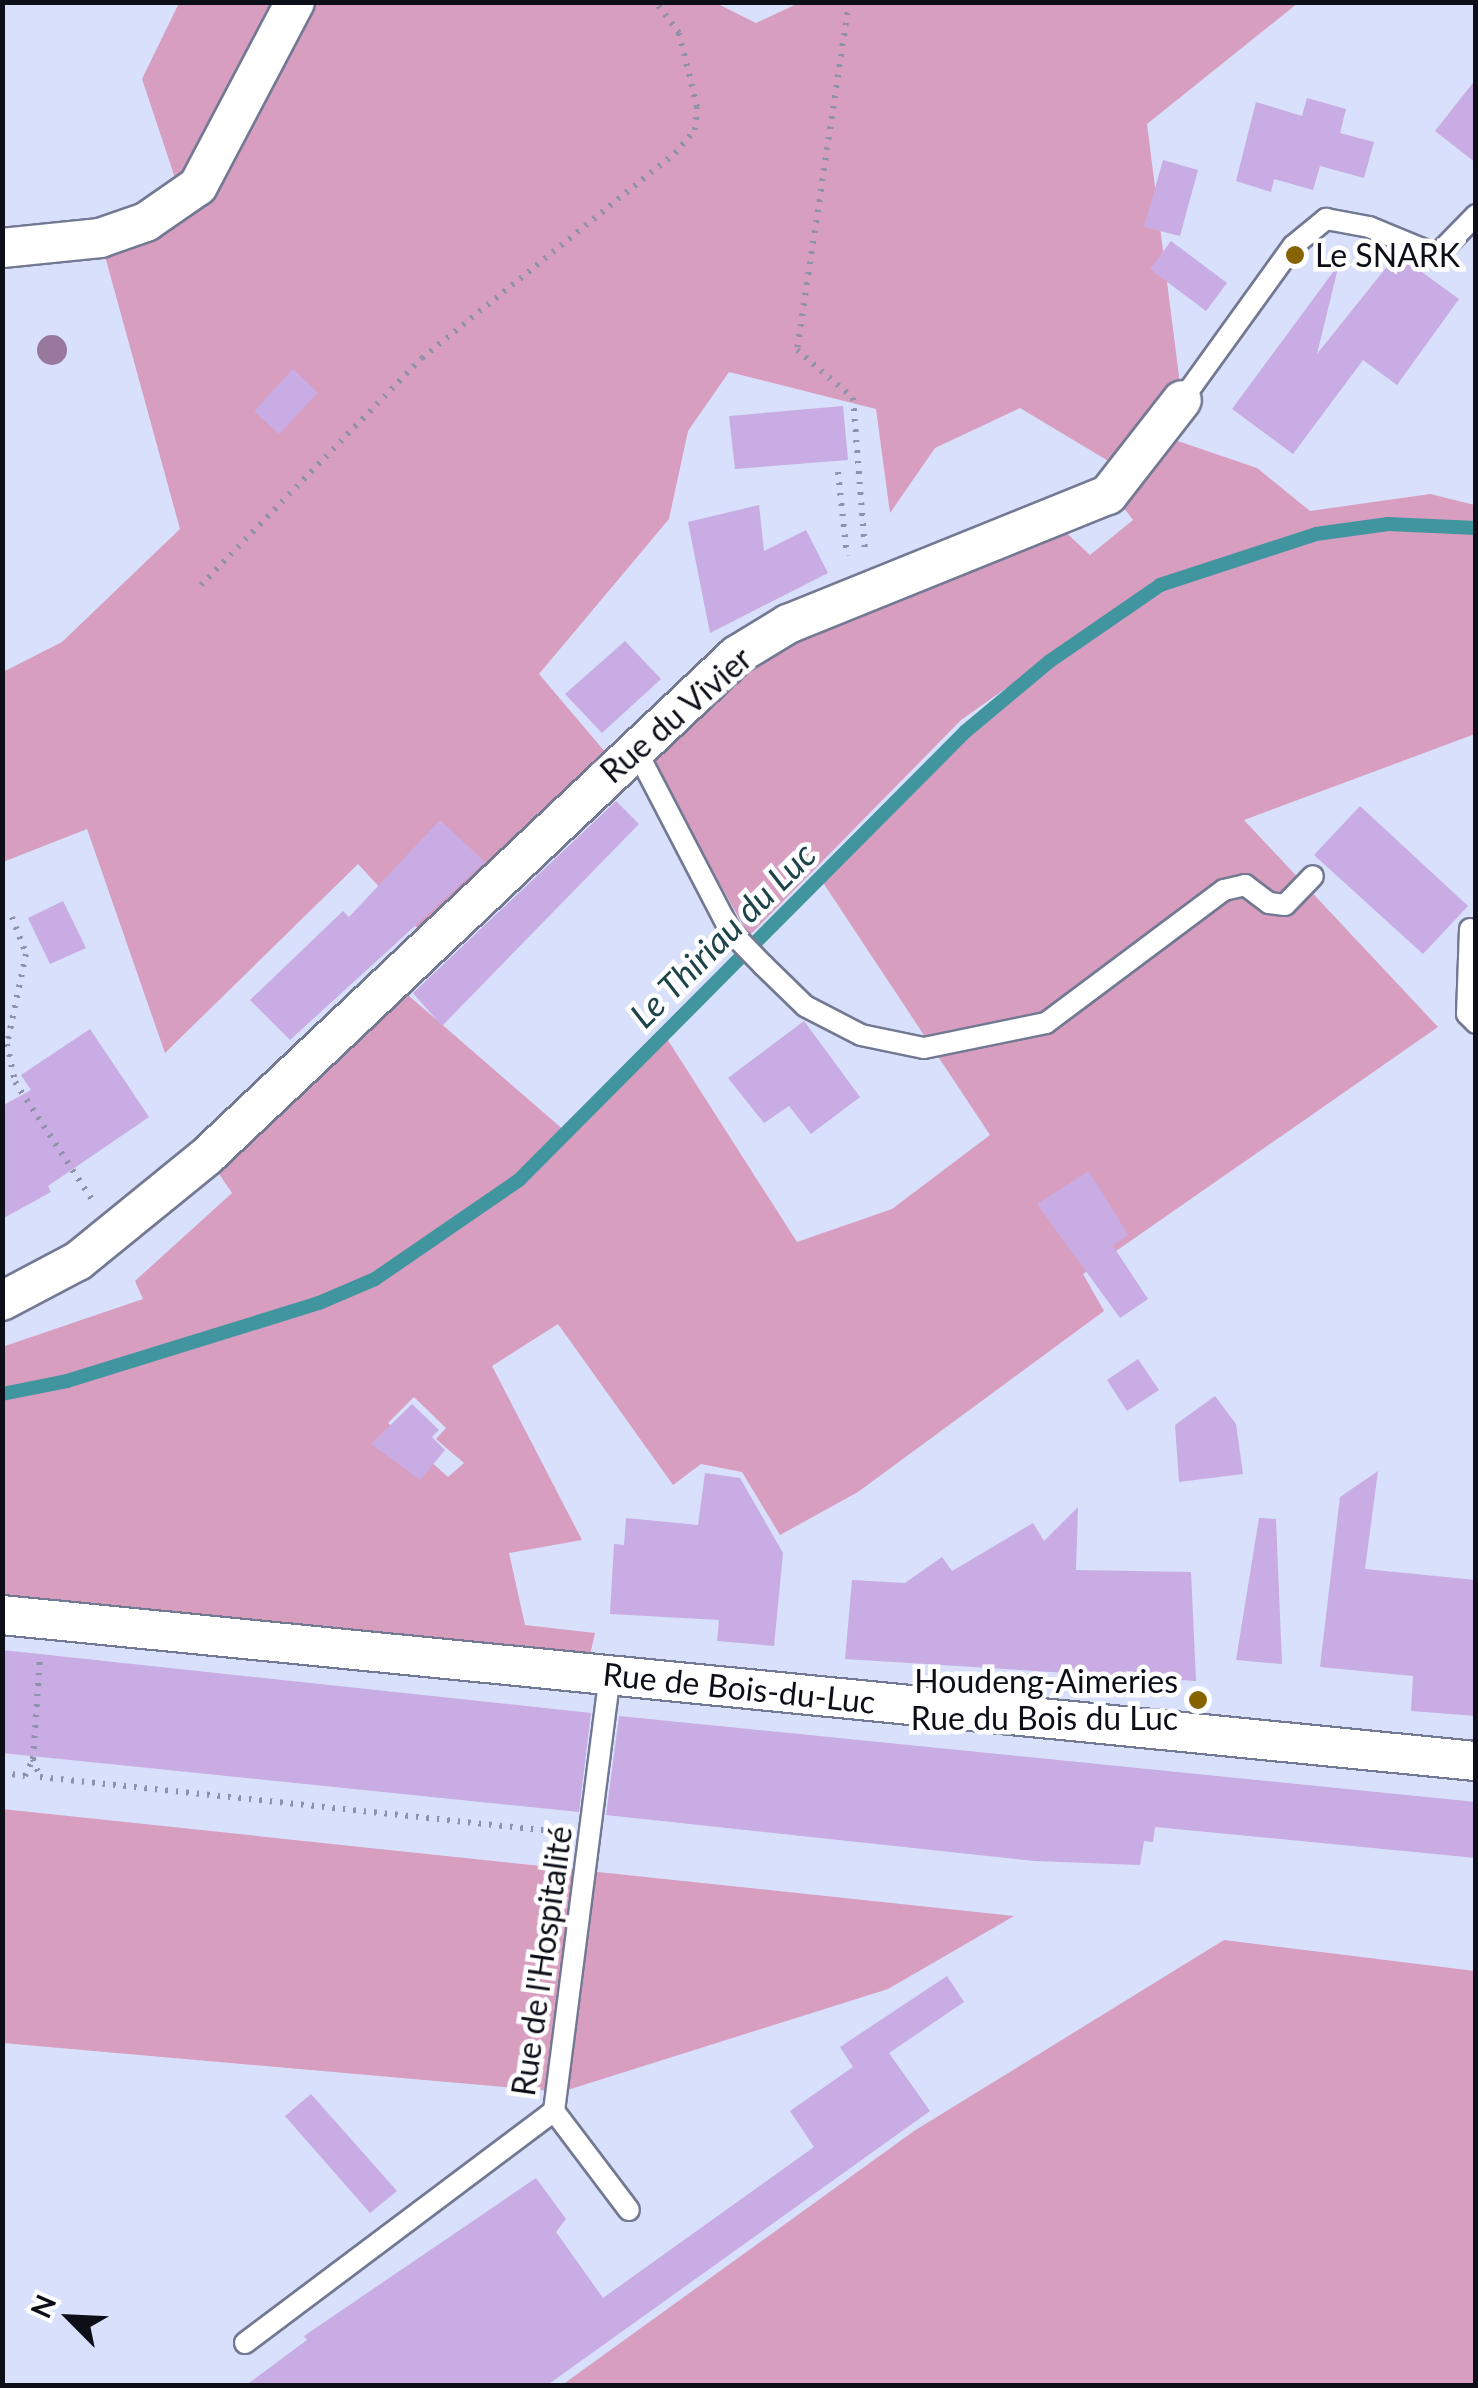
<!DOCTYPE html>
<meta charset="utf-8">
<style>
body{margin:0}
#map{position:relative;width:1478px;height:2388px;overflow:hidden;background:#d8e0fc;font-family:Lato,sans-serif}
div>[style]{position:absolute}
.green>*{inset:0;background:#d79ec0}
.stream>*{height:14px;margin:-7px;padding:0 7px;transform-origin:7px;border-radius:7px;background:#41959f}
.building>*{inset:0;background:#c8ace3}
.path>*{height:6px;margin-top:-3px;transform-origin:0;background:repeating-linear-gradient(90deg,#8d92a8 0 2.5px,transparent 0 10.5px)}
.roads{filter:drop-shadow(2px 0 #737993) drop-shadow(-2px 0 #737993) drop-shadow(0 2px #737993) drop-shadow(0 -2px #737993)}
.service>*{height:20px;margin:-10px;padding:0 10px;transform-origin:10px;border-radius:10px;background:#fff}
.minor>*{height:38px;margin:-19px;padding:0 19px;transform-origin:19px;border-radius:19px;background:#fff}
.trees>*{width:30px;height:30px;margin:-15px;border-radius:50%;background:#99789d}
.dots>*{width:28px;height:28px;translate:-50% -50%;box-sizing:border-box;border:5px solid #fff;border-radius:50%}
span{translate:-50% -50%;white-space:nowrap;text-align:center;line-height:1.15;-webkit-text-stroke:9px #fff;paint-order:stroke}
.poi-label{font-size:32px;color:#0c0e18}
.left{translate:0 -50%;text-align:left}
.right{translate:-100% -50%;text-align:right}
.street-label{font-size:32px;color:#0c0e18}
.water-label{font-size:35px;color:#1d4449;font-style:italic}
.frame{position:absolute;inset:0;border:5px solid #0c0e18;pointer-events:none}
.north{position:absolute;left:20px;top:2268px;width:100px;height:100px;-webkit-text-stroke:8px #fff;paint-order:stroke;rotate:294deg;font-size:28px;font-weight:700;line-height:40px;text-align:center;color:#0c0e18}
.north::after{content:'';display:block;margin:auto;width:35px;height:45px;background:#0c0e18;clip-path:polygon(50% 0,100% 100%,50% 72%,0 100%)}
</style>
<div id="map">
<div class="green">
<i style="clip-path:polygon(714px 2px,756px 23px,801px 2px,1298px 3px,1147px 124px,1182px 400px,1130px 474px,1020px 408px,935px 448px,890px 513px,876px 409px,729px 372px,688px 431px,669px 519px,539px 674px,606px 753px,422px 933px,358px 864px,165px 1053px,87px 829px,3px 862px,3px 672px,62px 642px,180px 529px,100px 238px,182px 199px,142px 79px,179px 3px)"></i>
<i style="clip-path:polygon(evenodd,1169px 438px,1257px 468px,1310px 511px,1430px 494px,1475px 505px,1475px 734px,1244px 820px,1438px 1027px,1083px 1274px,1104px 1311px,858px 1492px,780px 1535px,742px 1472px,701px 1464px,673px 1485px,558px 1324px,492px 1366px,582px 1540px,509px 1553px,525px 1625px,595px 1633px,586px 1673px,3px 1615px,2px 1347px,143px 1299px,135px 1281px,232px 1193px,207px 1156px,393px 982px,566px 1132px,664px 1034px,797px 1242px,892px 1209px,990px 1135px,820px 878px,966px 731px,1050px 661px,1160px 586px,1159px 580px,961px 720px,749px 936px,646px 751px,721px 683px,822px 619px,1059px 526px,1090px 555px,1133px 520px,1117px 499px,1169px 438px,414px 1397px,446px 1428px,436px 1439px,464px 1463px,448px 1477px,388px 1423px,414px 1397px)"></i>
<i style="clip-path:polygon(2px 1809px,1014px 1916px,888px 1989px,561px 2092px,3px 2043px)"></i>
<i style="clip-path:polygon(1224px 1940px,1475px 1971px,1475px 2385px,562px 2385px,914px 2131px)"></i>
</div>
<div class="stream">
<i style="left:2px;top:1394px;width:66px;rotate:-11.3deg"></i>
<i style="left:67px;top:1381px;width:264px;rotate:-17.2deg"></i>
<i style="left:319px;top:1303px;width:61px;rotate:-23.2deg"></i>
<i style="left:375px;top:1279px;width:175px;rotate:-34.5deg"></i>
<i style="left:519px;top:1180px;width:634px;rotate:-45.13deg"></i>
<i style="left:966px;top:731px;width:109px;rotate:-39.8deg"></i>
<i style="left:1050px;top:661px;width:134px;rotate:-34.6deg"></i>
<i style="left:1160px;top:585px;width:164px;rotate:-18.1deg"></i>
<i style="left:1316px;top:534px;width:73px;rotate:-7.9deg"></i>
<i style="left:1388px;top:524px;width:88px;rotate:2.6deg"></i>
</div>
<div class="building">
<i style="clip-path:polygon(1476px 79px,1476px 163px,1435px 131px)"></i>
<i style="clip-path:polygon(1307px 98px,1346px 109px,1340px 133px,1374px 142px,1364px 178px,1320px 166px,1313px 190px,1274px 179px,1271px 192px,1236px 181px,1256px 102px,1302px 116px)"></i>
<i style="clip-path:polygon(1163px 160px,1198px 170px,1180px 236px,1144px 227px)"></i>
<i style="clip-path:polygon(1171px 241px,1227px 283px,1206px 311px,1150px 269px)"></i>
<i style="clip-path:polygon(1397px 254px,1459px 299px,1397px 385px,1363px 360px,1293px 454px,1232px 409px,1339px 264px,1317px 354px)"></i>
<i style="clip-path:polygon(293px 369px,318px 393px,279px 434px,254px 411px)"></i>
<i style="clip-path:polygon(843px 406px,848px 460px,735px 469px,729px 416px)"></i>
<i style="clip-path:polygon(759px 505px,764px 551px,806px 530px,828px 573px,710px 633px,688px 522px)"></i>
<i style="clip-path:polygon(625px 641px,661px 679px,602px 733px,565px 694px)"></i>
<i style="clip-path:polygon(616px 801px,639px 824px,442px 1026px,413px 993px)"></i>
<i style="clip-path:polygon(1360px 806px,1468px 906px,1423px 954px,1314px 855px)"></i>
<i style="clip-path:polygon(440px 820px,485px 862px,290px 1040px,250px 1000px,343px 911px,349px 917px)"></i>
<i style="clip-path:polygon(63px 901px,86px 948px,50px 964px,28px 918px)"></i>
<i style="clip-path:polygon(804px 1021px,860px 1097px,811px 1134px,789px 1106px,764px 1123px,728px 1078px)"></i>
<i style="clip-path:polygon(90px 1029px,149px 1117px,48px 1186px,51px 1192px,2px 1219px,2px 1106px,31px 1090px,21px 1075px)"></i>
<i style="clip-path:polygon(1089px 1171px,1128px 1235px,1113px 1246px,1148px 1299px,1120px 1318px,1037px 1204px)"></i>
<i style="clip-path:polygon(1138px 1359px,1159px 1390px,1127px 1411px,1107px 1380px)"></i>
<i style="clip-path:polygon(1215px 1396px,1236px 1424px,1243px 1474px,1179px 1482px,1175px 1425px)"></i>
<i style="clip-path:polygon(412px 1404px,439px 1430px,432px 1437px,445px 1450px,420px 1480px,371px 1444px)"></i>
<i style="clip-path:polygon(1378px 1471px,1365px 1569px,1476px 1580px,1476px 1716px,1411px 1711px,1413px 1676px,1320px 1667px,1340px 1497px)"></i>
<i style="clip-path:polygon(705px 1473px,740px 1478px,783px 1553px,774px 1646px,717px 1641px,719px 1620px,610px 1614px,614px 1544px,624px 1545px,626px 1518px,698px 1525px)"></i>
<i style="clip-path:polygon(1078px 1507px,1076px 1570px,1191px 1572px,1196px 1681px,845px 1659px,852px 1580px,905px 1583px,942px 1557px,952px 1571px,1033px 1523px,1044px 1541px)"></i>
<i style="clip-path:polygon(1259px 1518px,1276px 1519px,1282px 1664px,1236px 1660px)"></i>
<i style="clip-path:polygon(2px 1650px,591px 1713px,579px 1812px,2px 1753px)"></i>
<i style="clip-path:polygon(619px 1716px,1476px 1802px,1476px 1858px,1155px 1827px,1153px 1842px,1144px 1841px,1140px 1865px,1035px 1861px,606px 1815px)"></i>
<i style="clip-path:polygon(947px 1976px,964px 2002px,889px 2053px,930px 2111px,546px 2386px,245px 2386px,307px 2340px,304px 2336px,536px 2178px,566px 2219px,556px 2232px,603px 2298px,814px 2147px,790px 2111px,853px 2067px,840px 2047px)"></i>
<i style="clip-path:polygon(311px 2094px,397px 2191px,370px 2213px,285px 2116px)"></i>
</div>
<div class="path">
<i style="left:849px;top:2px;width:352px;rotate:98.5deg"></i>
<i style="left:797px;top:350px;width:74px;rotate:40.6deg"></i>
<i style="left:853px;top:398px;width:152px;rotate:85.5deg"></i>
<i style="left:838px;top:472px;width:84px;rotate:83.9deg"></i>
<i style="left:201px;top:585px;width:317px;rotate:-45.8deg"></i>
<i style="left:422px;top:358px;width:326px;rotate:-39deg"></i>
<i style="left:675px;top:153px;width:30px;rotate:-49deg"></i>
<i style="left:695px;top:130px;width:23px;rotate:-85deg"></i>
<i style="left:697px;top:107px;width:76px;rotate:-103.7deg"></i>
<i style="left:679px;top:33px;width:39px;rotate:-127deg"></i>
<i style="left:12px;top:917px;width:40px;rotate:69deg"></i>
<i style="left:26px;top:954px;width:92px;rotate:101.9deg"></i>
<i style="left:7px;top:1044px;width:39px;rotate:78deg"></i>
<i style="left:15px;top:1082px;width:142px;rotate:56.8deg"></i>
<i style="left:33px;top:1759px;width:104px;rotate:-86.1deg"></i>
<i style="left:2px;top:1773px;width:23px;rotate:7deg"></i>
<i style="left:25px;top:1776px;width:19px;rotate:-65deg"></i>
<i style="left:33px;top:1759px;width:19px;rotate:69deg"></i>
<i style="left:40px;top:1777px;width:524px;rotate:6.03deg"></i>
</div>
<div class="roads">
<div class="service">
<i style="left:1182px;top:400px;width:190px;rotate:-54.2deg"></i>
<i style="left:1293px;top:246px;width:43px;rotate:-39.3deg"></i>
<i style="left:1326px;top:219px;width:44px;rotate:10.5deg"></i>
<i style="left:1369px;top:227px;width:74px;rotate:22.4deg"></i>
<i style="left:1437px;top:255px;width:56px;rotate:-45.7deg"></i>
<i style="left:634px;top:746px;width:210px;rotate:62.5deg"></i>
<i style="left:731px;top:932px;width:46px;rotate:45.9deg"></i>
<i style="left:763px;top:965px;width:59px;rotate:44.3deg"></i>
<i style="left:805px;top:1006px;width:63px;rotate:27.4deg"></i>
<i style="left:861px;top:1035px;width:64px;rotate:11.7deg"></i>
<i style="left:924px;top:1048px;width:125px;rotate:-11.6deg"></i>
<i style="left:1046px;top:1023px;width:222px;rotate:-36.8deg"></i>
<i style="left:1224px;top:890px;width:22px;rotate:-13deg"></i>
<i style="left:1245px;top:885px;width:30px;rotate:37deg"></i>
<i style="left:1269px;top:903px;width:16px;rotate:7deg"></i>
<i style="left:1285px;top:905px;width:40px;rotate:-46deg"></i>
<i style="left:1470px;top:929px;width:85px;rotate:92deg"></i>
<i style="left:1467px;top:1014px;width:13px;rotate:45deg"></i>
<i style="left:554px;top:2111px;width:124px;rotate:52.9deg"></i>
<i style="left:245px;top:2343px;width:386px;rotate:-36.9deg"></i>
<i style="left:554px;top:2111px;width:440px;rotate:-82.7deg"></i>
</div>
<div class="minor">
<i style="left:2px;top:248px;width:99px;rotate:-5.8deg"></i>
<i style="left:100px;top:238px;width:49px;rotate:-19.2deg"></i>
<i style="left:146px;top:222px;width:63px;rotate:-34.7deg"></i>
<i style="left:198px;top:186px;width:208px;rotate:-62.2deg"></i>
<i style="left:2px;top:1301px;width:86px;rotate:-27.8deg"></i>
<i style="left:78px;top:1261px;width:166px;rotate:-39.1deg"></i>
<i style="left:207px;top:1156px;width:729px;rotate:-43.39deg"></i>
<i style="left:737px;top:655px;width:60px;rotate:-31.3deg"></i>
<i style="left:788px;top:624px;width:345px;rotate:-22deg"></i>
<i style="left:1108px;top:495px;width:120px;rotate:-52.1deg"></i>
<i style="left:2px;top:1615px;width:1481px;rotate:5.66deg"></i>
</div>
</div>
<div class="trees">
<i style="left:52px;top:350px"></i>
</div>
<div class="dots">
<i style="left:1295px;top:255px;background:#876300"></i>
<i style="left:1198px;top:1700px;background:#876300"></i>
</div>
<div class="poi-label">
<span class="left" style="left:1315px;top:255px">Le SNARK</span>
<span class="right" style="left:1178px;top:1700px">Houdeng-Aimeries<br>Rue du Bois du Luc</span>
</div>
<div class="street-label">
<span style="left:676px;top:715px;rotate:-41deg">Rue du Vivier</span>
<span style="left:739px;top:1688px;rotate:6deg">Rue de Bois-du-Luc</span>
<span style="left:542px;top:1961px;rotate:-82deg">Rue de l'Hospitalité</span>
</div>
<div class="water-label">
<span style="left:722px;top:934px;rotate:-45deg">Le Thiriau du Luc</span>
</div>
<div class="frame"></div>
<div class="north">N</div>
</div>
